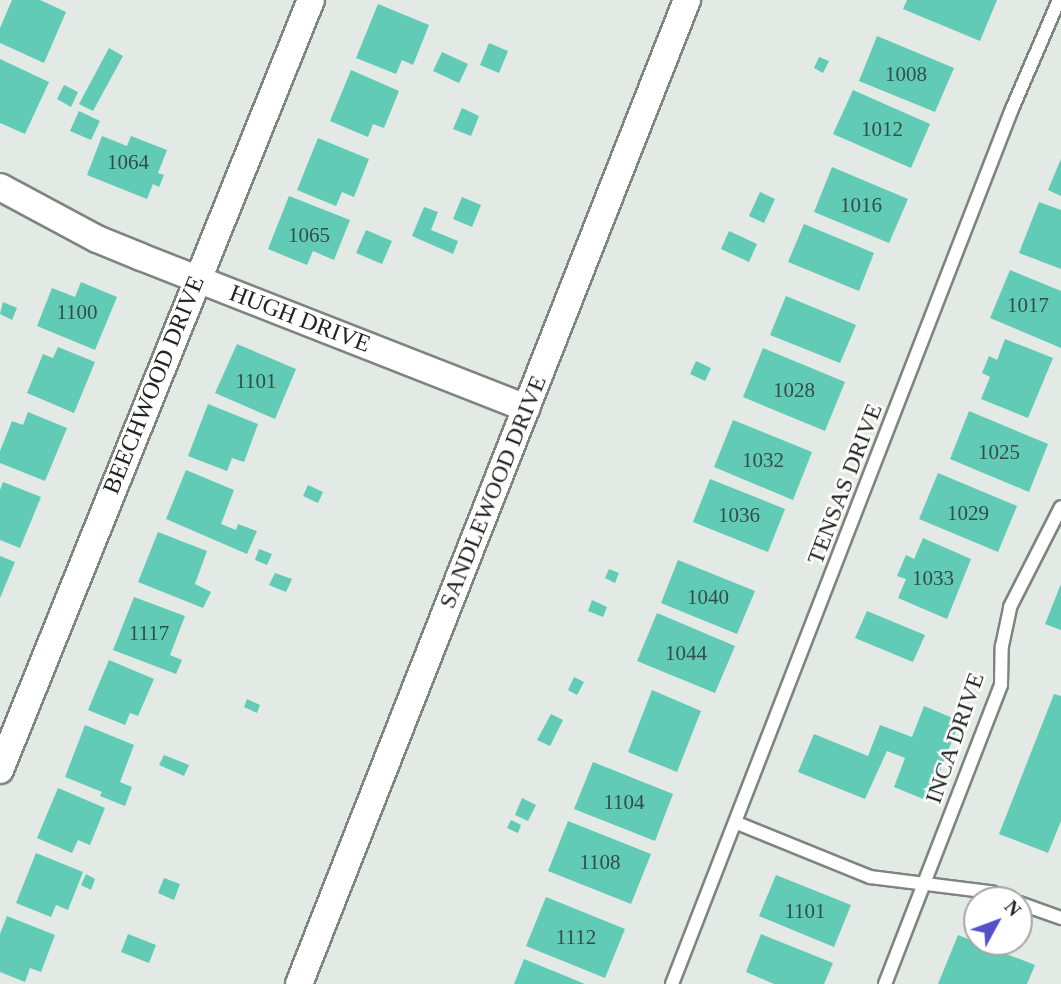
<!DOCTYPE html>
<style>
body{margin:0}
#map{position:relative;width:1061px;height:984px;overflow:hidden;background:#e3e9e4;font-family:"Times New Roman",serif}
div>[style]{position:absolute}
.building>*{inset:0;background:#61cbb5}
.roads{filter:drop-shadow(2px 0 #7e847f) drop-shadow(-2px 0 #7e847f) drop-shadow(0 2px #7e847f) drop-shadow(0 -2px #7e847f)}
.service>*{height:12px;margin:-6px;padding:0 6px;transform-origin:6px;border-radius:6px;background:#fff}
.minor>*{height:26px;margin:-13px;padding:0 13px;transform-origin:13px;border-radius:13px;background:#fff}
span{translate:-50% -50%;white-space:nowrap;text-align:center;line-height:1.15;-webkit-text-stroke:5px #fff;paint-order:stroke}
.number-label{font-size:21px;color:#324e47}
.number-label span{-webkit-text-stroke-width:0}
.street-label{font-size:24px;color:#222422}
.north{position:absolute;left:963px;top:886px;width:70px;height:70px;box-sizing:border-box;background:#fff;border:2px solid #a7a7a7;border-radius:50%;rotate:49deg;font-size:19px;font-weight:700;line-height:28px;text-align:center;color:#222422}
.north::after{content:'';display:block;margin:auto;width:24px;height:32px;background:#574fc7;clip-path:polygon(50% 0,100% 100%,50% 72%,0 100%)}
</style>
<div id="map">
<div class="building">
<i style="clip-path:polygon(12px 0,40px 0,66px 12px,44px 63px,0 43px,0 28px)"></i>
<i style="clip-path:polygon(907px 0,997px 0,980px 41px,903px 9px)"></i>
<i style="clip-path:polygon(378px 4px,429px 25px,413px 65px,402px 60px,396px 74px,356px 58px)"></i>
<i style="clip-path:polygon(877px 36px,954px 68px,935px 112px,859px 81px)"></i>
<i style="clip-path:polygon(489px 43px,508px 51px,499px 73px,480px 65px)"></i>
<i style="clip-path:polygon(109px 48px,123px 56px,93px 111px,79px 104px)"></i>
<i style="clip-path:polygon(442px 52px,468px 64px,459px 83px,433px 71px)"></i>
<i style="clip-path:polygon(819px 57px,829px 61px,823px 73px,814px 68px)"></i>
<i style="clip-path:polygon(0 59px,49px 82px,25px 134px,0 123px)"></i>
<i style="clip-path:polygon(351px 70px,399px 91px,384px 128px,373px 124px,368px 137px,330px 121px)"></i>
<i style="clip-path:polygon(64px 85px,78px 92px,71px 107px,57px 99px)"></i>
<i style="clip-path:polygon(853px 90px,930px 124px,911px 168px,833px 134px)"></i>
<i style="clip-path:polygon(462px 108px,479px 116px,471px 136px,453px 129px)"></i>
<i style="clip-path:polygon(79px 111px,100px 121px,91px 140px,70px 131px)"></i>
<i style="clip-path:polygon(102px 136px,127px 146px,131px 136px,167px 150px,158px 173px,164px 175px,159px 187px,153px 184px,147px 199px,87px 175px)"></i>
<i style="clip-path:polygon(318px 138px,369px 159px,354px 197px,342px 192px,336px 206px,297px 190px)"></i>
<i style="clip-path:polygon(1061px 159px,1061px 196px,1048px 190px)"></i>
<i style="clip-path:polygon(832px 167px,908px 199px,889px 243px,814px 212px)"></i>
<i style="clip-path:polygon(760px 192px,775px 199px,764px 223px,749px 216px)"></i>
<i style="clip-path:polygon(289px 196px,350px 220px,334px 260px,313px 251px,307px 265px,268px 249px)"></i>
<i style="clip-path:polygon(462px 197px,481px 205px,472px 227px,453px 219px)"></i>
<i style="clip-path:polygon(1039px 202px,1061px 210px,1061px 269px,1019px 253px)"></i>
<i style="clip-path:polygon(424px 207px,438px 212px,431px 230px,458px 241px,453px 254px,412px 236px)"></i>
<i style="clip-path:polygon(804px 224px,874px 253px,859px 291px,788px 262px)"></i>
<i style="clip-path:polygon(366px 230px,392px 241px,382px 264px,356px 253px)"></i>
<i style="clip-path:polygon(729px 231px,757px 244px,749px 262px,721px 249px)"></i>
<i style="clip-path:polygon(1010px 270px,1061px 291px,1061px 348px,990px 318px)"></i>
<i style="clip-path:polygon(81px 282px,117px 297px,95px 350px,37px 326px,52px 288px,75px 297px)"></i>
<i style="clip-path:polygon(786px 296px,856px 325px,840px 363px,770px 335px)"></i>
<i style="clip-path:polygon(3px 302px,17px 308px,12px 320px,0 314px)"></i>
<i style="clip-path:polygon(1005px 339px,1053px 358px,1028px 418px,981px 399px,990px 377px,982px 373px,989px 356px,997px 360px)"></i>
<i style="clip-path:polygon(237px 344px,296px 369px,275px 419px,215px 393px)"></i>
<i style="clip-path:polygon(58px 347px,95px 362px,74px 413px,27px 393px,43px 354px,53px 358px)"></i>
<i style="clip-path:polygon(763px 348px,845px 382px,825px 431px,743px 397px)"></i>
<i style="clip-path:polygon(696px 361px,711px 368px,705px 381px,690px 374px)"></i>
<i style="clip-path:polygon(208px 404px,258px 424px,244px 462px,232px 458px,227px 471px,188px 456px)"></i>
<i style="clip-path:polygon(969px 411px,1048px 444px,1029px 492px,950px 459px)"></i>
<i style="clip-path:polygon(28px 412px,67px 428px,45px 481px,0 463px,0 451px,12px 421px,23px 425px)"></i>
<i style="clip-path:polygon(733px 420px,812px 452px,793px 500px,714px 467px)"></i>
<i style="clip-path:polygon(186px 470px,234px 490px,221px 524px,236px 530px,238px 524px,257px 531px,247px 554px,166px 519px)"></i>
<i style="clip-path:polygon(938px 473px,1017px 506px,998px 552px,919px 519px)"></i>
<i style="clip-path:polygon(710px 479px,785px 509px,768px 552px,693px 522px)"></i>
<i style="clip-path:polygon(3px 482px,41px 497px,20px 548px,0 540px,0 490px)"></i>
<i style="clip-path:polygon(308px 485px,323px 492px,318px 503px,303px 496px)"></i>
<i style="clip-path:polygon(158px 532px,207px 551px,195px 584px,211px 592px,203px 608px,138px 582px)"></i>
<i style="clip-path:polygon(923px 538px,971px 559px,947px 619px,898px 598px,906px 579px,897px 576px,906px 555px,914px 559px)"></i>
<i style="clip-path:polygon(259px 549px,272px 554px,267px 565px,255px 560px)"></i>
<i style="clip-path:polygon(0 556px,15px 562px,0 598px)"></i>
<i style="clip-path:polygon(678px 560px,755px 591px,737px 634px,661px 603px)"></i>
<i style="clip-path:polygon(609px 569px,619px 573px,615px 583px,605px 578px)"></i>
<i style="clip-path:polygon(275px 573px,292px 579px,286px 592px,269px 585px)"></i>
<i style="clip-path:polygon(1061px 584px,1061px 630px,1045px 624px)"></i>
<i style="clip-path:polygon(134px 597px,185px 616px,170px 655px,182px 660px,176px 674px,113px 650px)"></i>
<i style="clip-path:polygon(592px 600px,607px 607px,603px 617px,588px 611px)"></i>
<i style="clip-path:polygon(867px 611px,925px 635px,913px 662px,855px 638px)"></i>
<i style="clip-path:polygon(657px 613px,735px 646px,715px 693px,637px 661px)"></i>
<i style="clip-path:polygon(109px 660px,154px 679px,138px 716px,130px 713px,125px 725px,88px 710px)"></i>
<i style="clip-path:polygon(574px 677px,584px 682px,577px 695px,568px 690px)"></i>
<i style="clip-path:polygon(652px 690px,701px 711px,677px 772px,628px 752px)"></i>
<i style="clip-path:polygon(1054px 694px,1061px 696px,1061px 821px,1048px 853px,999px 834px)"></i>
<i style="clip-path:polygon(247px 699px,260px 705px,257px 713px,244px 707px)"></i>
<i style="clip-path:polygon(924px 706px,960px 721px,928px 801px,894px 787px,905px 758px,887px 751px,865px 799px,798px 772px,814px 734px,868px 756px,880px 725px,912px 737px)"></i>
<i style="clip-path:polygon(551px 714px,563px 720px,550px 746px,537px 740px)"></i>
<i style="clip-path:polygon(85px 725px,134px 745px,120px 782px,132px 787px,125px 806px,100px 796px,102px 792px,65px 777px)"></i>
<i style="clip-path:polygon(164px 755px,189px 765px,184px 776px,159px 765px)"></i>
<i style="clip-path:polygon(593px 762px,673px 794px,655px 841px,574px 809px)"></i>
<i style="clip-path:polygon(58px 788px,105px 808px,90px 845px,78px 840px,72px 853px,37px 838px)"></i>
<i style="clip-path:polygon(522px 798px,536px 805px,528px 821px,515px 815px)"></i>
<i style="clip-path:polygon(511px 820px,521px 825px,518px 833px,507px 828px)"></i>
<i style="clip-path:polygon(568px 821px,651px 854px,631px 904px,548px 871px)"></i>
<i style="clip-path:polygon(36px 853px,83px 872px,68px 910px,56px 905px,51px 917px,16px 903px)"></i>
<i style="clip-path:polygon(86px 874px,95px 879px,91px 890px,81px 885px)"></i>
<i style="clip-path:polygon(776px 875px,851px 905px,834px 947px,759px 916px)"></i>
<i style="clip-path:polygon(164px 878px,180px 884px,174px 900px,158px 893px)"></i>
<i style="clip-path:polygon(546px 897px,625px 929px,605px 978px,526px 946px)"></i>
<i style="clip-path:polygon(7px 916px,55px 935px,41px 972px,30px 968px,25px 982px,0 972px,0 934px)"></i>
<i style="clip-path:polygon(128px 934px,156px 945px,149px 963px,121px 952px)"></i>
<i style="clip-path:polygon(761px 934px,833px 963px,824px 984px,774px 984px,746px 972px)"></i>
<i style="clip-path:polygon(958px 935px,1035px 965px,1027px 984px,938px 984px)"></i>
<i style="clip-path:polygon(524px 959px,585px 984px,514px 984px)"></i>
</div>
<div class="roads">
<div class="service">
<i style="left:737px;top:823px;width:144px;rotate:22.1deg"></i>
<i style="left:870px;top:877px;width:122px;rotate:7.1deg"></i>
<i style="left:991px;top:892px;width:22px;rotate:21deg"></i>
<i style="left:1019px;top:903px;width:45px;rotate:19.7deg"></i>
<i style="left:672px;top:984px;width:939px;rotate:-68.77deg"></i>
<i style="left:1012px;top:109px;width:119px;rotate:-66.7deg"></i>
<i style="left:885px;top:984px;width:321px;rotate:-68.8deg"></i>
<i style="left:1001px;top:685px;width:39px;rotate:-89deg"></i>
<i style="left:1002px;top:646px;width:40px;rotate:-78deg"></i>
<i style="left:1010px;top:607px;width:112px;rotate:-63deg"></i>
</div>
<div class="minor">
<i style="left:0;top:187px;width:110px;rotate:28.2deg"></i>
<i style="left:97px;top:239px;width:48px;rotate:22.2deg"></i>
<i style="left:141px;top:257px;width:414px;rotate:21.4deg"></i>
<i style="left:0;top:770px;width:830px;rotate:-68.01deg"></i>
<i style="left:299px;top:984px;width:1058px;rotate:-68.48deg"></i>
</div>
</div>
<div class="number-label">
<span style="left:906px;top:74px">1008</span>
<span style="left:882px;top:129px">1012</span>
<span style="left:128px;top:162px">1064</span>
<span style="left:861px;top:205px">1016</span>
<span style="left:309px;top:235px">1065</span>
<span style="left:1028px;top:305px">1017</span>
<span style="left:77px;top:312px">1100</span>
<span style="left:256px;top:381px">1101</span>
<span style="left:794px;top:390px">1028</span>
<span style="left:999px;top:452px">1025</span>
<span style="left:763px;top:460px">1032</span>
<span style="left:968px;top:513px">1029</span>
<span style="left:739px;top:515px">1036</span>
<span style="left:933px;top:578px">1033</span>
<span style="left:708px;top:597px">1040</span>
<span style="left:149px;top:633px">1117</span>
<span style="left:686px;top:653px">1044</span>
<span style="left:624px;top:802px">1104</span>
<span style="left:600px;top:862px">1108</span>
<span style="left:805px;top:911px">1101</span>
<span style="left:576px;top:937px">1112</span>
</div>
<div class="street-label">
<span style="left:300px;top:319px;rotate:21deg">HUGH DRIVE</span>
<span style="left:154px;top:385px;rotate:-68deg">BEECHWOOD DRIVE</span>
<span style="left:845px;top:484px;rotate:-69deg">TENSAS DRIVE</span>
<span style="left:493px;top:492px;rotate:-68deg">SANDLEWOOD DRIVE</span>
<span style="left:955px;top:738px;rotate:-71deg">INCA DRIVE</span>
</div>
<div class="north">N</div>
</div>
